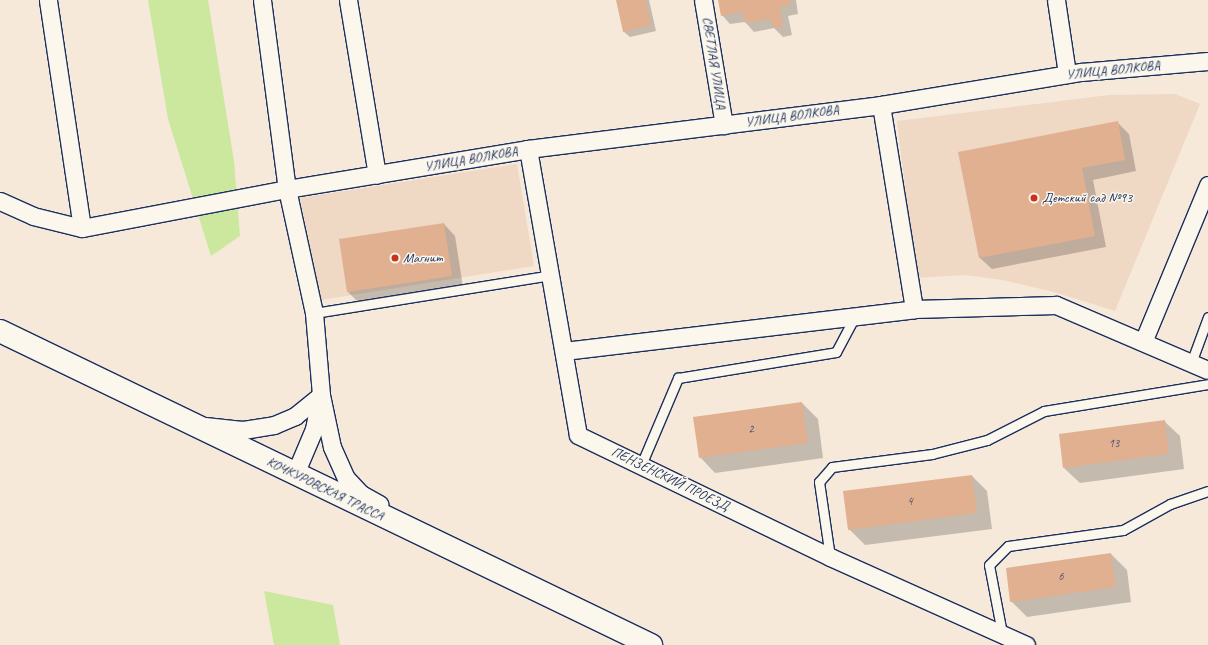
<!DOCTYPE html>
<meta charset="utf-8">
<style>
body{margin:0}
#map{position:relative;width:1208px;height:645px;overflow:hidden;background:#f6e9da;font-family:Caveat,sans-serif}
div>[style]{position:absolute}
.built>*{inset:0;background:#efd8c4}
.green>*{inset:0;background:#cce89f}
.shadow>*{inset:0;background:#0003}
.building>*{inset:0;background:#e0b091}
.roads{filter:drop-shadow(1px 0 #1b2f5e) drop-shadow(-1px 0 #1b2f5e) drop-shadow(0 1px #1b2f5e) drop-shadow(0 -1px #1b2f5e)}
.service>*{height:9px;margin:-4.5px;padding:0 4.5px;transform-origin:4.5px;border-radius:4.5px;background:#fbf7ec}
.minor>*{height:17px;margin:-8.5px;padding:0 8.5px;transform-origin:8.5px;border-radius:8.5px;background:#fbf7ec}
.primary>*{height:22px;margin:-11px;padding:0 11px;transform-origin:11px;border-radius:11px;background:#fbf7ec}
.dots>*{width:11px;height:11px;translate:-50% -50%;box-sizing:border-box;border:2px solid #fbf7ec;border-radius:50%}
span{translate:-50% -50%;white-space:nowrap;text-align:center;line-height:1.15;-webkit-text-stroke:3px #fbf7ec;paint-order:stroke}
.number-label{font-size:12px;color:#4c4f6b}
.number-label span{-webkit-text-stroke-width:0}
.street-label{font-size:14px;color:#1b2f5e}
.poi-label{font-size:14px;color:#1b2f5e}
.left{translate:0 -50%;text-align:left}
</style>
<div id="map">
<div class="built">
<i style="clip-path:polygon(1175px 94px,1200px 104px,1115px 311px,1054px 292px,1002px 280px,965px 275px,916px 278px,897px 121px,1109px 95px)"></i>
<i style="clip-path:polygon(517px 164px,534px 266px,321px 300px,300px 198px)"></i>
</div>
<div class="green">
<i style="clip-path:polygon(148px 0,208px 0,234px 161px,240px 236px,211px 256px,168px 119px)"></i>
<i style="clip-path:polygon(264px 591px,333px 605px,340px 645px,274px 645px)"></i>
</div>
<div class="shadow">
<i style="clip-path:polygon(617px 0,649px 0,656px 31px,630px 37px,624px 32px)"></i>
<i style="clip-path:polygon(719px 0,796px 0,798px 14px,788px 16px,792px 35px,783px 37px,774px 28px,754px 32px,745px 22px,730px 24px,722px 15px)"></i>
<i style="clip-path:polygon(1117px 122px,1129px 134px,1136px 171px,1093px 180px,1106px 247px,992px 269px,980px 258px,960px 153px)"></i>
<i style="clip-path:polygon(444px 224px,455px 236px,463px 287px,359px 303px,348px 292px)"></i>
<i style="clip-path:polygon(802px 403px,818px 419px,823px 458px,715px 473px,700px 457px)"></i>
<i style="clip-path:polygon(1164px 421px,1180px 436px,1184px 469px,1080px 483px,1064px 468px)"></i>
<i style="clip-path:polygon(972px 476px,987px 491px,992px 529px,865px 545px,849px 529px)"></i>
<i style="clip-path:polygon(1111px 554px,1127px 570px,1131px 602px,1027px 617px,1011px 601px)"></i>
</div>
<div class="building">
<i style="clip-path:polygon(616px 0,645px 0,651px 25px,623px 32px)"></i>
<i style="clip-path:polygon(718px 0,789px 0,790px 6px,780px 7px,783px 27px,773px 28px,771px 19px,745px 23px,743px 12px,721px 16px)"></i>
<i style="clip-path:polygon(1118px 121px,1125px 160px,1082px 168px,1095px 236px,979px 258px,958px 152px)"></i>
<i style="clip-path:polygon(444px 223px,452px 276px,347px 292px,339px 239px)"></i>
<i style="clip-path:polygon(802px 402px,808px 443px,699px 458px,693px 417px)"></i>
<i style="clip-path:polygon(1165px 420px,1169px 454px,1063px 468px,1059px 434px)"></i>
<i style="clip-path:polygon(972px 475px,977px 513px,848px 530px,843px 491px)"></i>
<i style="clip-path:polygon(1111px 553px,1116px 587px,1010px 602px,1006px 568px)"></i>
</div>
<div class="roads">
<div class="service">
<i style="left:314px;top:313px;width:240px;rotate:-9.1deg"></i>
<i style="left:1191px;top:363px;width:49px;rotate:-69.7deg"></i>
<i style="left:641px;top:465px;width:95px;rotate:-67deg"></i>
<i style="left:678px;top:378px;width:160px;rotate:-9.3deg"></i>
<i style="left:836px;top:352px;width:38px;rotate:-62deg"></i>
<i style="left:830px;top:557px;width:76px;rotate:-98.3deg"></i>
<i style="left:819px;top:482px;width:20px;rotate:-49deg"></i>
<i style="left:832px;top:467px;width:101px;rotate:-7.4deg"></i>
<i style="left:932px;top:454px;width:57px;rotate:-14.3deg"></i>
<i style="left:987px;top:440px;width:64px;rotate:-27deg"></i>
<i style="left:1044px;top:411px;width:166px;rotate:-9.3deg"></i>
<i style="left:1002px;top:633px;width:69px;rotate:-100.8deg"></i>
<i style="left:989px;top:565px;width:27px;rotate:-45deg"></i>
<i style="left:1008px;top:546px;width:116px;rotate:-7.9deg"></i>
<i style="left:1123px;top:530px;width:54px;rotate:-29deg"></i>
<i style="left:1170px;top:504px;width:40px;rotate:-18.9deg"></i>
</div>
<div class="minor">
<i style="left:262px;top:0;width:191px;rotate:82.5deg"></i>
<i style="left:287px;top:189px;width:127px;rotate:77.7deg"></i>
<i style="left:314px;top:313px;width:82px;rotate:85.1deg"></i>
<i style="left:321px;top:395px;width:53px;rotate:78.1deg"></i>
<i style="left:332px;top:447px;width:34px;rotate:66deg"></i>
<i style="left:346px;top:478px;width:22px;rotate:47deg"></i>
<i style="left:361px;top:494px;width:21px;rotate:29deg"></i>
<i style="left:348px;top:0;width:177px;rotate:80.6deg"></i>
<i style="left:703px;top:0;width:127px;rotate:80.5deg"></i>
<i style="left:1056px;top:0;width:75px;rotate:81.5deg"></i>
<i style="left:881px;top:105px;width:207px;rotate:80.8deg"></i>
<i style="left:528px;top:149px;width:290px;rotate:80.1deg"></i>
<i style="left:578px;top:435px;width:280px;rotate:25.8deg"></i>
<i style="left:830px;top:557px;width:215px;rotate:24.2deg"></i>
<i style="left:0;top:201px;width:36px;rotate:24deg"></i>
<i style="left:33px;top:216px;width:50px;rotate:13.8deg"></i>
<i style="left:82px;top:228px;width:231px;rotate:-98.5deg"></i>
<i style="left:82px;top:228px;width:209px;rotate:-10.8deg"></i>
<i style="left:287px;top:189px;width:244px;rotate:-9.4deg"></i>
<i style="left:528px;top:149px;width:356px;rotate:-7.1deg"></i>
<i style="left:881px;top:105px;width:203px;rotate:-9.4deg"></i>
<i style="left:1081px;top:72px;width:127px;rotate:-5deg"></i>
<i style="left:1143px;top:342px;width:170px;rotate:-67.5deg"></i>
<i style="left:564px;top:351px;width:353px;rotate:-6.8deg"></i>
<i style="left:914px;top:309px;width:142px;rotate:-1.6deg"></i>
<i style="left:1056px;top:305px;width:165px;rotate:23.2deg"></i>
<i style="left:205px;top:426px;width:38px;rotate:6deg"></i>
<i style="left:243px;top:430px;width:31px;rotate:-9deg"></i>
<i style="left:274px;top:425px;width:23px;rotate:-23deg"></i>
<i style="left:295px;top:416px;width:33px;rotate:-39deg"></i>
<i style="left:295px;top:474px;width:49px;rotate:-67.1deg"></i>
<i style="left:314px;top:429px;width:26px;rotate:-79deg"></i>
</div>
<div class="primary">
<i style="left:0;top:331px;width:723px;rotate:25.75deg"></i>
</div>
</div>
<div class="dots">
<i style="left:1034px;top:198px;background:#c8321e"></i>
<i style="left:395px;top:258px;background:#c8321e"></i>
</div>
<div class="number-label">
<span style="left:751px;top:430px">2</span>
<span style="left:1114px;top:444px">13</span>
<span style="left:910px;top:502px">4</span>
<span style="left:1061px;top:577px">6</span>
</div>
<div class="street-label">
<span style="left:714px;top:63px;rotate:81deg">СВЕТЛАЯ УЛИЦА</span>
<span style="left:1113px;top:70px;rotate:-6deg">УЛИЦА ВОЛКОВА</span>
<span style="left:792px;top:116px;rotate:-8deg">УЛИЦА ВОЛКОВА</span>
<span style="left:471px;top:159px;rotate:-10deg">УЛИЦА ВОЛКОВА</span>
<span style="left:670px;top:479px;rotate:26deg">ПЕНЗЕНСКИЙ ПРОЕЗД</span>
<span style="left:325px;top:489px;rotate:26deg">КОЧКУРОВСКАЯ ТРАССА</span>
</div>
<div class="poi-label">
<span class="left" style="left:1042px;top:198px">Детский сад №93</span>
<span class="left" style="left:403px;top:258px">Магнит</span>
</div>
</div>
